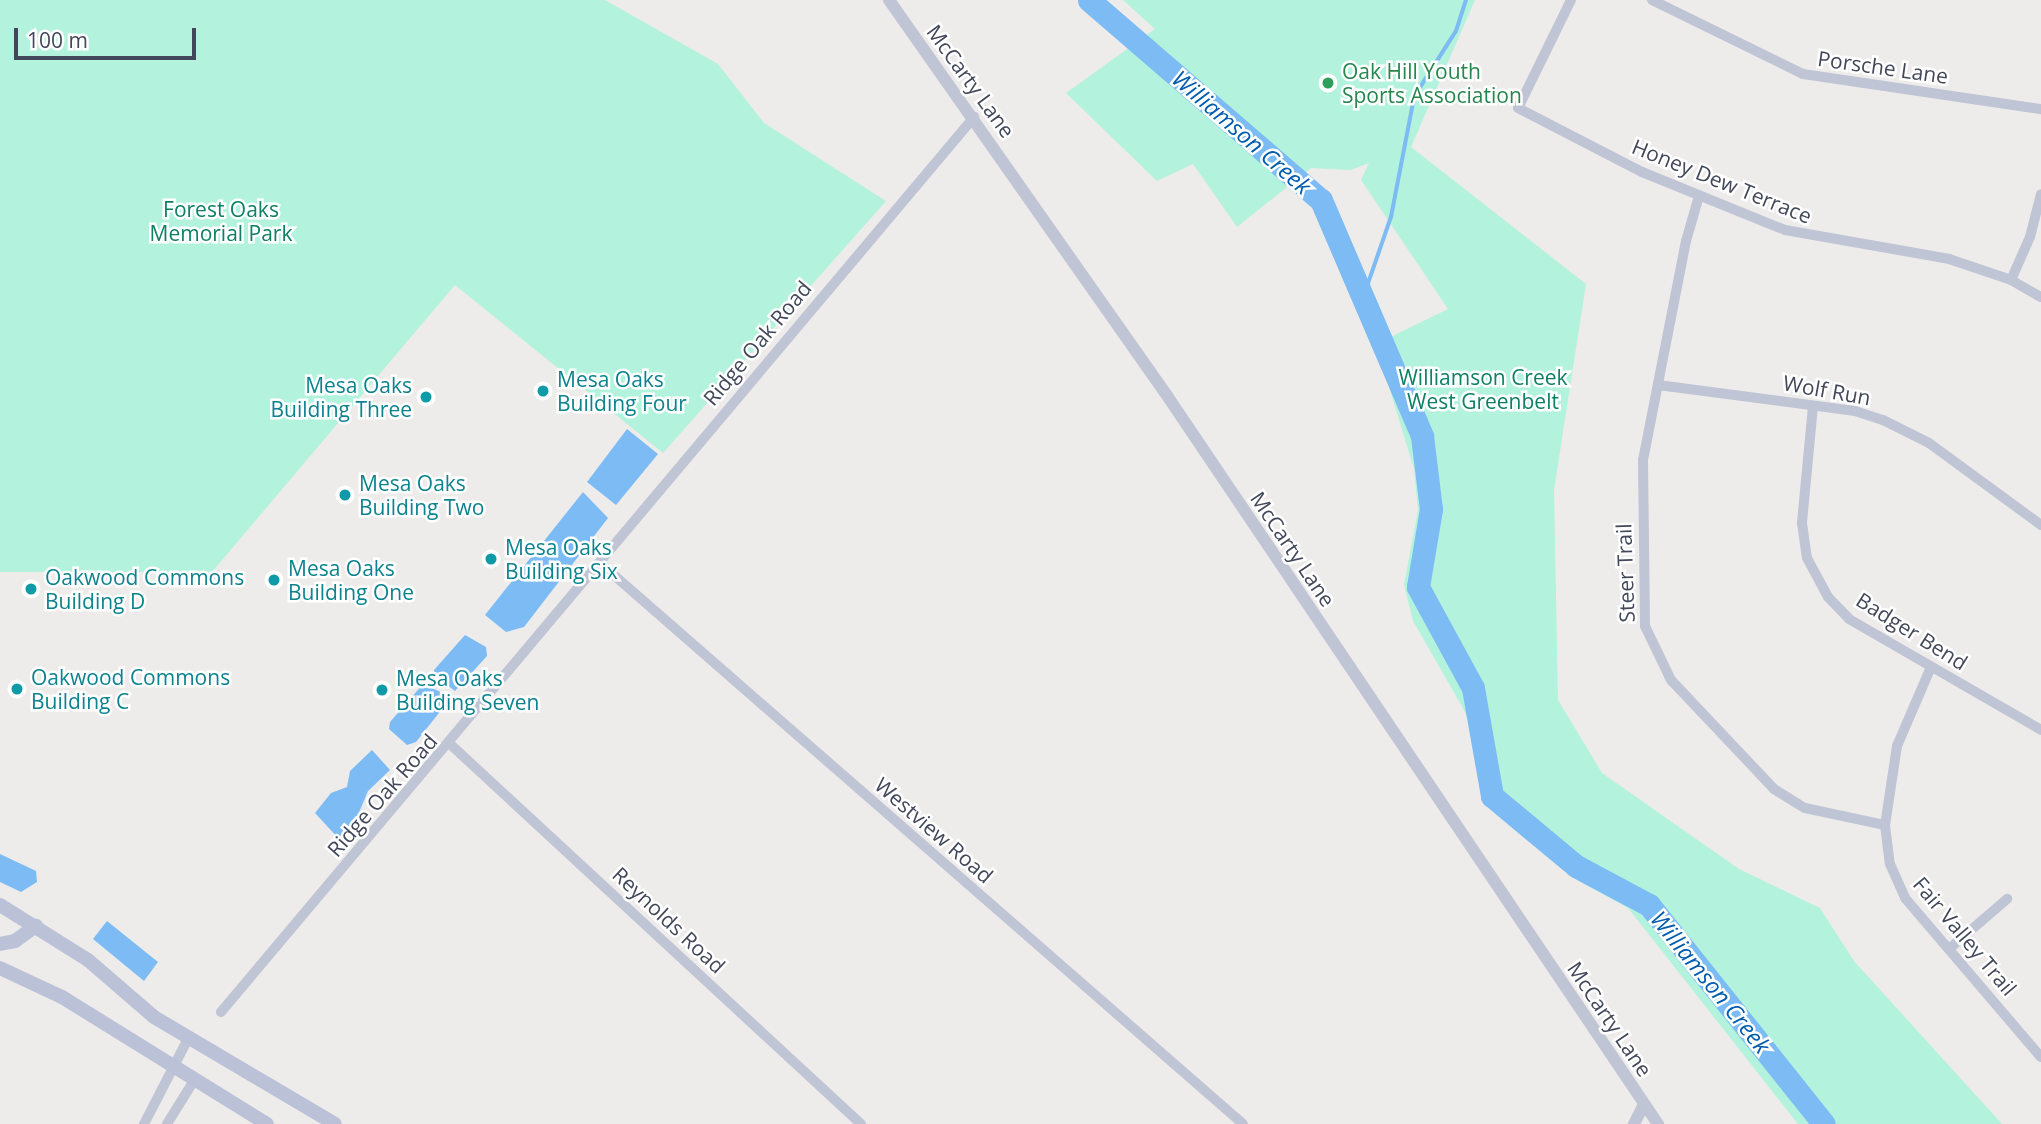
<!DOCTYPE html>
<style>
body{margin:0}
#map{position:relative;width:2041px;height:1124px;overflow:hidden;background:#eeeceb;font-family:"Open Sans",sans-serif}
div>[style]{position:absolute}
.green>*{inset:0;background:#b3f2dc}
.water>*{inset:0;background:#7cbbf3}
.stream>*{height:3.5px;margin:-1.75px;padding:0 1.75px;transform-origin:1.75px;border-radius:1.75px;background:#7cbbf3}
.river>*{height:23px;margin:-11.5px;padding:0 11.5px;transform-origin:11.5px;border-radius:11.5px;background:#7cbbf3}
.minor>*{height:10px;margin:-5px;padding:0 5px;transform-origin:5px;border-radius:5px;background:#c0c5d5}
.tertiary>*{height:12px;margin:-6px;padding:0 6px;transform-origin:6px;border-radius:6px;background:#c0c5d5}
.secondary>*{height:14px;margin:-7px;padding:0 7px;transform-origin:7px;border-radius:7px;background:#bbc1d7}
.dots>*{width:19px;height:19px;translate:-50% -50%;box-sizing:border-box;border:4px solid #fff;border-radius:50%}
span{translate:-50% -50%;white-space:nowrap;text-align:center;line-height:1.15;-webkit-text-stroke:5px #fff;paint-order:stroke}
.street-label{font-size:21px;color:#42485a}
.leisure-label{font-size:21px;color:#27864d}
.left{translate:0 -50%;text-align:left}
.park-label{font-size:21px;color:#0e8065}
.culture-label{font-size:21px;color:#0d838f}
.right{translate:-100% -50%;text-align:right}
.water-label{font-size:23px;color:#005caf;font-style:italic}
.scale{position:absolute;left:14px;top:28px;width:182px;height:32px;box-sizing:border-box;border:4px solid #42485a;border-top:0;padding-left:9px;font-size:21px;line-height:24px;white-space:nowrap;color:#42485a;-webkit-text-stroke:5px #fff;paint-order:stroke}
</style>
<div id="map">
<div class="green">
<i style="clip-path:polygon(0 0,605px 0,718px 64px,764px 123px,886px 201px,663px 453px,455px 285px,212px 572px,0 572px)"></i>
<i style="clip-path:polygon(1123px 0,1475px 0,1411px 147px,1586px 284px,1554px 490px,1558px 700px,1602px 773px,1739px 869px,1820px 908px,1854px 961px,2002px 1124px,1798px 1124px,1628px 908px,1577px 880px,1533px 842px,1495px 794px,1464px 710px,1413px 621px,1404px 585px,1418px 510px,1414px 469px,1376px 344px,1448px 309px,1361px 180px,1369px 163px,1351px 170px,1311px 168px,1237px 227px,1193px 164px,1157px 181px,1066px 93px,1155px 29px)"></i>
</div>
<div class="water">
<i style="clip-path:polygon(627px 429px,658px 454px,616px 505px,587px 482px)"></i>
<i style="clip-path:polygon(583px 492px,608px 518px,524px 627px,506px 632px,485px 615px)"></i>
<i style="clip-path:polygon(465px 635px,486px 647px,487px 656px,455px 691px,434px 675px,434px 670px)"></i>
<i style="clip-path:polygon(423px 684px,443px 693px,446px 704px,416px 742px,407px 745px,389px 729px,390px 722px)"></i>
<i style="clip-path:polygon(372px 750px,390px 770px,368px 791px,358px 815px,339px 839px,315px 813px,331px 793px,347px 787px,350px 771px)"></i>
<i style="clip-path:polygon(0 854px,36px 871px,37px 882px,21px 892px,0 882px)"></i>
<i style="clip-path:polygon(107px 921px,158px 962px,144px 981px,93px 939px)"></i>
</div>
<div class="stream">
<i style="left:1364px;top:295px;width:83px;rotate:-70.9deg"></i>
<i style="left:1391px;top:217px;width:122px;rotate:-79.1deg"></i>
<i style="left:1414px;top:97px;width:78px;rotate:-57.5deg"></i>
<i style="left:1456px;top:31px;width:33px;rotate:-72deg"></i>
</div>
<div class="river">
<i style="left:1089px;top:0;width:306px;rotate:40.8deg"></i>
<i style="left:1321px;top:200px;width:257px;rotate:66.8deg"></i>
<i style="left:1422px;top:436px;width:74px;rotate:83deg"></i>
<i style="left:1431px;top:509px;width:79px;rotate:99.5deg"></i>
<i style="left:1418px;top:587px;width:115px;rotate:61.4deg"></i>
<i style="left:1473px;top:688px;width:110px;rotate:80deg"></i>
<i style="left:1492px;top:796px;width:109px;rotate:39.8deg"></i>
<i style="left:1576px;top:866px;width:83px;rotate:28.1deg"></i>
<i style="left:1649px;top:905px;width:280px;rotate:51.4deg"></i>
</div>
<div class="minor">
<i style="left:1571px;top:0;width:120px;rotate:116.1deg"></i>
<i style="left:1518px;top:108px;width:140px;rotate:27.3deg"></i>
<i style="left:1642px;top:172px;width:154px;rotate:22.1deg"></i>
<i style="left:1785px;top:230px;width:167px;rotate:10deg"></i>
<i style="left:1949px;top:259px;width:65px;rotate:18.7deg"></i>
<i style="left:2011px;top:280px;width:34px;rotate:30deg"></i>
<i style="left:1652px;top:0;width:168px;rotate:26.1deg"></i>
<i style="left:1803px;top:74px;width:241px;rotate:8.4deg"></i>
<i style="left:1699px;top:196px;width:47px;rotate:106.1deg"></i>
<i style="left:1686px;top:241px;width:223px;rotate:101.1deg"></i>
<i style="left:1643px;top:460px;width:166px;rotate:89.3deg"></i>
<i style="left:1645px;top:626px;width:60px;rotate:64.3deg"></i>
<i style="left:1671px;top:680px;width:150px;rotate:46.6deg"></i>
<i style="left:1774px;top:789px;width:36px;rotate:32deg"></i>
<i style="left:1805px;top:808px;width:82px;rotate:12deg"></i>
<i style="left:2011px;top:280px;width:47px;rotate:-66.2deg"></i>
<i style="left:2030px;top:237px;width:44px;rotate:-75.7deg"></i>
<i style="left:1658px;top:385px;width:199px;rotate:7.5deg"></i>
<i style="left:1855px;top:411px;width:29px;rotate:18deg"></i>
<i style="left:1883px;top:420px;width:51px;rotate:26.6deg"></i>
<i style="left:1929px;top:443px;width:139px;rotate:36.2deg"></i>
<i style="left:1813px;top:406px;width:118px;rotate:95.4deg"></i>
<i style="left:1802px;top:523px;width:35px;rotate:82deg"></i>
<i style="left:1807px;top:558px;width:44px;rotate:61.7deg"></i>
<i style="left:1828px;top:597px;width:30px;rotate:46deg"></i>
<i style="left:1849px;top:619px;width:222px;rotate:30deg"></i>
<i style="left:600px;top:563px;width:853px;rotate:41.1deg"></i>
<i style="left:1931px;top:667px;width:86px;rotate:113.3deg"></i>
<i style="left:1897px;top:746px;width:80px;rotate:98.6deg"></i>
<i style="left:1885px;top:825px;width:39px;rotate:83deg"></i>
<i style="left:1890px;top:864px;width:37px;rotate:66deg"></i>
<i style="left:1905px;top:898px;width:209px;rotate:49.5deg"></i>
<i style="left:450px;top:744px;width:560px;rotate:42.76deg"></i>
<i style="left:1949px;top:949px;width:77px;rotate:-40.8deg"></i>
<i style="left:221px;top:1012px;width:1170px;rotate:-49.92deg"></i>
<i style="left:144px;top:1124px;width:98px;rotate:-62.7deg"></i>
<i style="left:167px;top:1124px;width:49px;rotate:-58.2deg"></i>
</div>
<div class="tertiary">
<i style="left:889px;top:0;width:485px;rotate:54.9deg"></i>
<i style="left:1168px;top:397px;width:877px;rotate:56.02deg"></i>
<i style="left:1634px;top:1124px;width:22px;rotate:-63deg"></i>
</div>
<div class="secondary">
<i style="left:0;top:905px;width:104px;rotate:32deg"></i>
<i style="left:88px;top:960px;width:87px;rotate:40.8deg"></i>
<i style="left:154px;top:1017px;width:210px;rotate:30.6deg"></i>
<i style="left:0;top:944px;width:15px;rotate:-11deg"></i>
<i style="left:15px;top:941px;width:26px;rotate:-36deg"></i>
<i style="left:0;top:968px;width:68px;rotate:25.1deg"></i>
<i style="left:62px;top:997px;width:241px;rotate:31.8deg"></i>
</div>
<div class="dots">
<i style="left:1328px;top:83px;background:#2e9e5b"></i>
<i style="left:543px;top:391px;background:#0f9aa8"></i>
<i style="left:426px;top:397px;background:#0f9aa8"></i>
<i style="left:345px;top:495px;background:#0f9aa8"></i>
<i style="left:491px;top:559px;background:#0f9aa8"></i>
<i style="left:274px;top:580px;background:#0f9aa8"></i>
<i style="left:31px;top:589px;background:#0f9aa8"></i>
<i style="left:17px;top:689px;background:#0f9aa8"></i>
<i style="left:382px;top:690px;background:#0f9aa8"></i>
</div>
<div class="street-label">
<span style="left:1883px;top:67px;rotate:8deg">Porsche Lane</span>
<span style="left:971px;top:81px;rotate:54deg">McCarty Lane</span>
<span style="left:1722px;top:181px;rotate:22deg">Honey Dew Terrace</span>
<span style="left:757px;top:343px;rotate:-50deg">Ridge Oak Road</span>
<span style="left:1827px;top:390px;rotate:10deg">Wolf Run</span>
<span style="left:1293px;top:549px;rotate:56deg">McCarty Lane</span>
<span style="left:1625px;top:573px;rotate:-92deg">Steer Trail</span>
<span style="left:1912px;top:631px;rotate:32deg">Badger Bend</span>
<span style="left:382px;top:795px;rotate:-49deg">Ridge Oak Road</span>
<span style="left:934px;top:830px;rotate:41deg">Westview Road</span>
<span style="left:669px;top:920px;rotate:43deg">Reynolds Road</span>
<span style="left:1965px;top:936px;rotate:50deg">Fair Valley Trail</span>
<span style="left:1610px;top:1019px;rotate:56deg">McCarty Lane</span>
</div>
<div class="leisure-label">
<span class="left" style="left:1342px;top:83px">Oak Hill Youth<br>Sports Association</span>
</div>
<div class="park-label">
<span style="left:221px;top:221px">Forest Oaks<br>Memorial Park</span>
<span style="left:1483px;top:389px">Williamson Creek<br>West Greenbelt</span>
</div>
<div class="culture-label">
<span class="left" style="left:557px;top:391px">Mesa Oaks<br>Building Four</span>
<span class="right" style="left:412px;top:397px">Mesa Oaks<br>Building Three</span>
<span class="left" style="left:359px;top:495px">Mesa Oaks<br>Building Two</span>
<span class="left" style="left:505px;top:559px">Mesa Oaks<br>Building Six</span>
<span class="left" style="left:288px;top:580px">Mesa Oaks<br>Building One</span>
<span class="left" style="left:45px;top:589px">Oakwood Commons<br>Building D</span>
<span class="left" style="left:31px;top:689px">Oakwood Commons<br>Building C</span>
<span class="left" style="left:396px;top:690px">Mesa Oaks<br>Building Seven</span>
</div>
<div class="water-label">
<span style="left:1242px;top:132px;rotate:41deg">Williamson Creek</span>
<span style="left:1711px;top:982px;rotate:51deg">Williamson Creek</span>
</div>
<div class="scale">100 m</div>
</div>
